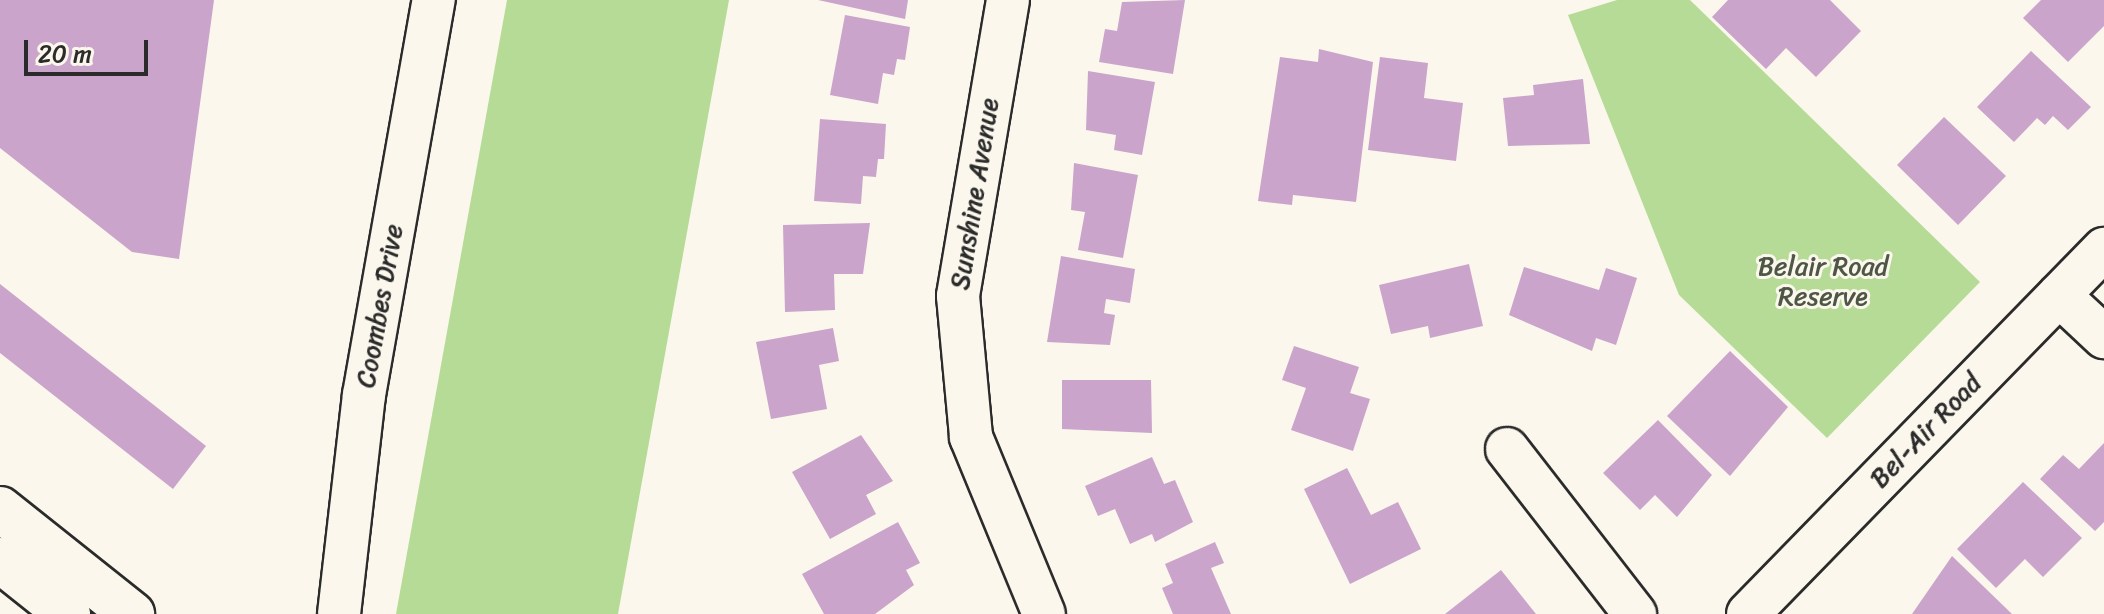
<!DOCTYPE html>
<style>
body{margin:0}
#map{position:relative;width:2104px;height:614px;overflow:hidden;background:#fbf7ec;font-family:Sriracha,sans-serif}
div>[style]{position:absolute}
.green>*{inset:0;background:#b5db96}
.building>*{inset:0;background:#caa4cb}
.roads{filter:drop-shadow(2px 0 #2b2b2b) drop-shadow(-2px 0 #2b2b2b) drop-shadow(0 2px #2b2b2b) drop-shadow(0 -2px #2b2b2b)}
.street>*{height:42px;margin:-21px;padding:0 21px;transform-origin:21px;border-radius:21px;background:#fbf7ec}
.secondary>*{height:44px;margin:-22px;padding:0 22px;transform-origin:22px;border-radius:22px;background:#fbf7ec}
span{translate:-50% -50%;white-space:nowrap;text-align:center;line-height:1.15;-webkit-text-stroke:6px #fbf7ec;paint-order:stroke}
.street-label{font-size:26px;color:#2b2b2b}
.park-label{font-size:26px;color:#4e5746}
.scale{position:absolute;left:24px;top:40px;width:124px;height:36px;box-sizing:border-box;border:4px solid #2b2b2b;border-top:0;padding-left:10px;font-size:24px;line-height:28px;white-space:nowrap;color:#2b2b2b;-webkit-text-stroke:6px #fbf7ec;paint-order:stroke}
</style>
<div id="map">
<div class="green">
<i style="clip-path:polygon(507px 0,729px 0,618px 614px,396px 614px)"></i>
<i style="clip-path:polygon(1617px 0,1690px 0,1980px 282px,1827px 438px,1679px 295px,1568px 15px)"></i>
</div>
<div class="building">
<i style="clip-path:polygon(0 0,214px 0,179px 259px,132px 252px,0 148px)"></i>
<i style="clip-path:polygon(818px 0,908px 0,905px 19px)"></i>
<i style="clip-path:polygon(1185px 0,1173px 74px,1099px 62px,1105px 29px,1117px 31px,1122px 2px)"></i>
<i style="clip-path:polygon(1728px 0,1830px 0,1861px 31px,1816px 77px,1786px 48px,1766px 69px,1712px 17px)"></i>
<i style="clip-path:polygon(2041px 0,2104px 0,2104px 26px,2068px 62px,2023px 18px)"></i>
<i style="clip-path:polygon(845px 15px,910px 27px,905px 60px,897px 59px,894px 75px,883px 73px,878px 104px,830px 95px)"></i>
<i style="clip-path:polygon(1319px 49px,1373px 62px,1356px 202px,1293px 195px,1292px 205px,1258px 201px,1280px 57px,1318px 62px)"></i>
<i style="clip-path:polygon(2031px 51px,2091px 107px,2068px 130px,2053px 116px,2045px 125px,2037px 118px,2014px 142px,1977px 107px)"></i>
<i style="clip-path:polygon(1380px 57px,1428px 63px,1424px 98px,1463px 103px,1456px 161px,1368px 150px)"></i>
<i style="clip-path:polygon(1088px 71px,1155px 82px,1142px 155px,1114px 150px,1116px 135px,1086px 130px)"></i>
<i style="clip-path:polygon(1583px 79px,1590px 144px,1508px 146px,1503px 98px,1534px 95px,1533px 85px)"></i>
<i style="clip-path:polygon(1944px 117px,2006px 176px,1958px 225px,1897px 165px)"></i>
<i style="clip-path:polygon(820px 119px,886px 124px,884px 159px,878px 159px,876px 177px,863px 176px,861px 204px,814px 201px)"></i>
<i style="clip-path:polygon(1074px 163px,1138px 175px,1123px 258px,1078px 250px,1085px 212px,1071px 210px)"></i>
<i style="clip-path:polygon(870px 223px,863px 274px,834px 274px,835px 310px,785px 312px,783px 225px)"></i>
<i style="clip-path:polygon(1061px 256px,1135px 269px,1130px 303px,1106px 299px,1104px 313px,1115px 315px,1110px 345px,1047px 342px)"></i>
<i style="clip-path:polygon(1469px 264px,1483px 326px,1430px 338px,1428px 326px,1391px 334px,1379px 285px)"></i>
<i style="clip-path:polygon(1524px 267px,1599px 290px,1606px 268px,1637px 278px,1616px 345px,1596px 338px,1592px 351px,1509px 315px)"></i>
<i style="clip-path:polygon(0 284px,206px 446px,173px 489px,0 353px)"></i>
<i style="clip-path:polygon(833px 328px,839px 361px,819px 365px,827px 409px,771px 419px,756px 342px)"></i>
<i style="clip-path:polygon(1294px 346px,1359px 367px,1350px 393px,1370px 399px,1353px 451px,1291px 430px,1306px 388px,1282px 380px)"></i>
<i style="clip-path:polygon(1730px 351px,1788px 407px,1730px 476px,1667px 416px)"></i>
<i style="clip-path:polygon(1062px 380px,1151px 380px,1152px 433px,1062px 429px)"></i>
<i style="clip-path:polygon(1658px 420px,1712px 475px,1677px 517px,1655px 495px,1640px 510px,1603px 473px)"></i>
<i style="clip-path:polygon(861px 435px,893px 481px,866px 495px,876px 514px,830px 539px,792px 472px)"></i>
<i style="clip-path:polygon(2104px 443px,2104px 522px,2095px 531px,2040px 479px,2063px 455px,2079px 469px)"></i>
<i style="clip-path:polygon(1152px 457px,1164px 484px,1175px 480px,1193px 522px,1155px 542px,1152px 534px,1130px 544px,1115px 509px,1098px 516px,1085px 486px)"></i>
<i style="clip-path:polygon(1347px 468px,1371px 515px,1398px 502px,1421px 549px,1350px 584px,1304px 489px)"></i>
<i style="clip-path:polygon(2023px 482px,2082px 538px,2043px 577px,2025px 559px,1996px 588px,1957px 549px)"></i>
<i style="clip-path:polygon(898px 522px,920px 563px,906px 570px,914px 585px,875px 614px,824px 614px,802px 574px)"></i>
<i style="clip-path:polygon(1215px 542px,1224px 563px,1211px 568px,1231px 614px,1173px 614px,1162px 588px,1173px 583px,1165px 564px)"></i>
<i style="clip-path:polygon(1952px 556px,2012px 614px,1912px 614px)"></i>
<i style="clip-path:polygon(1501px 570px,1536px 614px,1445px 614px)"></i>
</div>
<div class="roads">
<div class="street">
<i style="left:1008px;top:0;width:300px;rotate:99.6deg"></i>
<i style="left:958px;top:296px;width:142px;rotate:84.7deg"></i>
<i style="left:971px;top:437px;width:191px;rotate:67.6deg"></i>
<i style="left:2059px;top:295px;width:62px;rotate:43deg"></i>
<i style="left:1507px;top:449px;width:209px;rotate:52.2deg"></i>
<i style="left:339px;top:614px;width:220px;rotate:-83.5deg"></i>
<i style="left:364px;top:395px;width:401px;rotate:-80deg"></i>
<i style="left:1748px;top:614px;width:510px;rotate:-45.72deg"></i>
</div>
<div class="secondary">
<i style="left:0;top:509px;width:169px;rotate:38.5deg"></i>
<i style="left:0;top:560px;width:87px;rotate:38.5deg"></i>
</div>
</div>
<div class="street-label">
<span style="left:975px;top:194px;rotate:-81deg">Sunshine Avenue</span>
<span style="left:380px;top:306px;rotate:-80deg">Coombes Drive</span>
<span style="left:1926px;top:431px;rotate:-46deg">Bel-Air Road</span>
</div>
<div class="park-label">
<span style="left:1823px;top:282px">Belair Road<br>Reserve</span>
</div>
<div class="scale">20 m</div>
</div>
